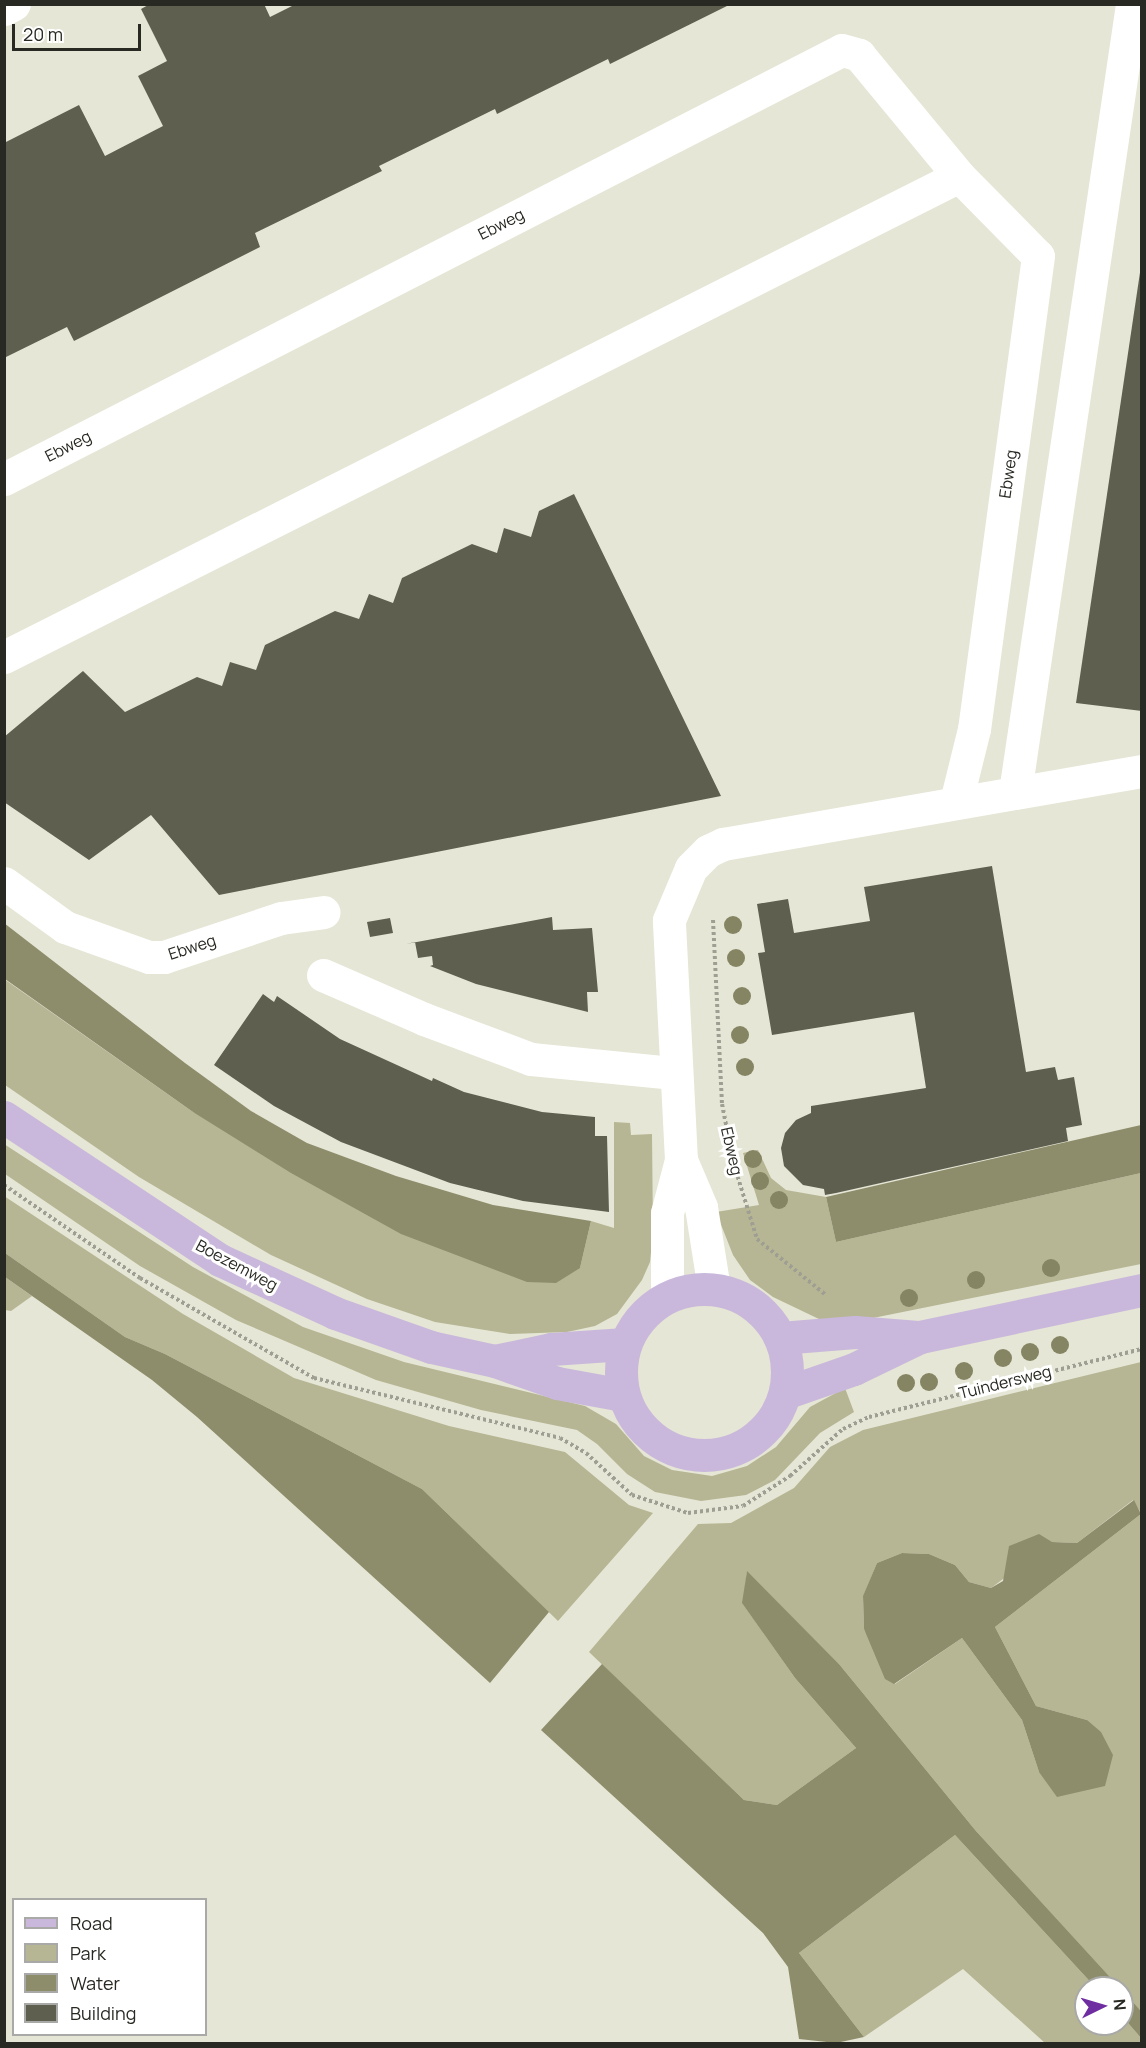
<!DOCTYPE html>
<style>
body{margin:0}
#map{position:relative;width:1146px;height:2048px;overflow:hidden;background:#e5e6d5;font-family:Manrope,sans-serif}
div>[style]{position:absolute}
.green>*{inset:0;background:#b6b694}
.water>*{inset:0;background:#8d8d6c}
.building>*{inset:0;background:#5f5f50}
.path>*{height:4px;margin-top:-2px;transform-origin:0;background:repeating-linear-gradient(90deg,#9e9f92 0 3px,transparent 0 6px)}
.minor>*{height:33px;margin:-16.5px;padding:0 16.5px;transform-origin:16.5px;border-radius:16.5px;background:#fff}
.major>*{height:33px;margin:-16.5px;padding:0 16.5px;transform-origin:16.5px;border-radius:16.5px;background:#c9b8db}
.major>.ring{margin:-16.5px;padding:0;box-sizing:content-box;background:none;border:33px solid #c9b8db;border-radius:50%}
.trees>*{width:18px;height:18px;margin:-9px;border-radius:50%;background:#858564}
span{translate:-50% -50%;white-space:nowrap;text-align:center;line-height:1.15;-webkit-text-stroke:6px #fff;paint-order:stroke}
.street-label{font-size:16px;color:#292923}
.frame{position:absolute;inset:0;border:6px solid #292923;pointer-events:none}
.legend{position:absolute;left:12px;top:1898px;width:195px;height:138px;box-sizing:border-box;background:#fff;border:2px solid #a9a9a7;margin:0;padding:8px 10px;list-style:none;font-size:18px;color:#292923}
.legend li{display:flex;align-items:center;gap:12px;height:30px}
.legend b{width:30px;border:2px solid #a9a9a7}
.north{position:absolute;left:1074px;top:1976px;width:60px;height:60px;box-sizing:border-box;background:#fff;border:2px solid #a9a9a7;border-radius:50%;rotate:85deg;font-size:16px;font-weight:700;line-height:24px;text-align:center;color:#292923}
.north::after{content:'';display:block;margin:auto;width:21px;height:27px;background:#6f2da2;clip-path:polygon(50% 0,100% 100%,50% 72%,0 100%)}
.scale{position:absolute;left:12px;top:24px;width:129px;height:27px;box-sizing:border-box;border:3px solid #292923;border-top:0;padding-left:8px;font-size:18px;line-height:21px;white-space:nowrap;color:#292923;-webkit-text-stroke:4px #fff;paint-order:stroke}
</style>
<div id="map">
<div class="green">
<i style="clip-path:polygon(4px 979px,193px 1112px,580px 1268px,591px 1221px,614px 1228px,614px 1122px,630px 1123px,631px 1135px,652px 1134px,653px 1233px,650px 1262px,642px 1280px,617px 1314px,595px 1326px,567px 1332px,510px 1334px,435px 1322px,367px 1299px,271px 1255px,139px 1177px,5px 1085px)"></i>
<i style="clip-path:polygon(4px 1144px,193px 1267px,303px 1327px,404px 1362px,585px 1406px,616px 1424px,644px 1456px,672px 1470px,712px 1476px,747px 1466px,776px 1447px,810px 1407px,845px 1388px,854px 1412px,820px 1433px,775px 1480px,746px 1495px,701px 1501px,655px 1492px,627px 1474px,597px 1444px,577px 1430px,481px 1410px,376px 1380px,236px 1320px,140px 1266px,5px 1174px)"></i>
<i style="clip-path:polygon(758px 1150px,771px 1178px,786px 1190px,826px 1197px,836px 1242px,1141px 1173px,1141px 1264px,868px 1319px,821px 1320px,773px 1297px,750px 1280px,733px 1255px,716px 1212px,759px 1205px,743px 1153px)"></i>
<i style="clip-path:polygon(4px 1196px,183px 1314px,294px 1378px,449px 1426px,565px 1452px,629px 1505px,653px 1513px,558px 1621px,422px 1489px,165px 1354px,125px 1337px,5px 1253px)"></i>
<i style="clip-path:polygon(5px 1277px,32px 1296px,11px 1311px,5px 1310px)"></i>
<i style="clip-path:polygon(1141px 1362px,1141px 1513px,1133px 1500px,1077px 1543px,1052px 1542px,991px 1588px,969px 1582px,955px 1565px,929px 1554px,902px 1553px,877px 1563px,863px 1597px,864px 1629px,895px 1684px,962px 1638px,1022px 1720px,1039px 1772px,1087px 1720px,1036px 1706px,995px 1627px,1141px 1514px,1141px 2011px,976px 1831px,839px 1664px,747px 1572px,743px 1604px,795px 1678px,856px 1748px,777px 1805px,744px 1800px,589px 1652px,698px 1524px,731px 1523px,794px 1488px,830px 1447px,863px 1430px)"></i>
<i style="clip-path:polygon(955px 1835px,1096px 1988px,1086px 1988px,1086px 2024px,1122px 2024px,1122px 2016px,1141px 2038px,1141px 2043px,1045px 2043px,963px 1969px,864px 2037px,799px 1953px)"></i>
</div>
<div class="water">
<i style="clip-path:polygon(4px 923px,185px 1063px,251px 1111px,307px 1143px,396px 1176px,493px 1205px,591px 1221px,580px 1268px,556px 1283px,527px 1282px,401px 1234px,291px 1173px,193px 1112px,5px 979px)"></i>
<i style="clip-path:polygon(1141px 1125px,1141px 1173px,836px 1242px,826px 1197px)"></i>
<i style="clip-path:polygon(5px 1253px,125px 1337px,165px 1354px,422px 1489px,549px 1612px,490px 1683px,197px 1417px,152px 1380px,5px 1277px)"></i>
<i style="clip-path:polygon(1134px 1500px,1141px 1514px,995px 1627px,1036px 1706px,1087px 1720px,1101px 1732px,1113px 1755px,1105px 1786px,1057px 1797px,1039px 1772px,1022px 1720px,962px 1638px,894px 1684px,885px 1679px,864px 1629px,863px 1596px,877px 1563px,902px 1553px,929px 1554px,955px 1565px,969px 1582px,991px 1588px,1003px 1581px,1009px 1546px,1039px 1534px,1052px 1542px,1077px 1543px)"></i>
<i style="clip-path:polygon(747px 1571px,839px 1664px,976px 1831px,1120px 1988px,1096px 1988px,955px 1835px,799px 1953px,864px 2037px,836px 2043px,799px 2039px,788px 1967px,763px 1933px,541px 1730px,602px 1664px,744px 1800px,777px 1805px,856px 1748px,795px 1678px,742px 1603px)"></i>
<i style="clip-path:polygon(1122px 1990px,1141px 2011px,1141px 2038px,1122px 2016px)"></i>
</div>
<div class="building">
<i style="clip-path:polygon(150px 4px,264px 4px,270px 17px,296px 4px,731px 4px,610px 64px,608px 59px,497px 114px,495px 109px,379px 166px,382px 171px,255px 233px,260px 247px,74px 341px,67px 327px,4px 358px,4px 143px,79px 105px,105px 156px,163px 126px,138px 76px,167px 61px,141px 9px)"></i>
<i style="clip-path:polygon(1142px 259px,1142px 711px,1076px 703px)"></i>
<i style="clip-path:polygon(574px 494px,721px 796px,219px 895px,151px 815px,89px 860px,4px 802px,4px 737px,83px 671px,125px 712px,197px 677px,222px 686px,230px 662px,256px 670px,265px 645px,335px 611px,359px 619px,369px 594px,393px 603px,402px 578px,472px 544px,497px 553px,504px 528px,531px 537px,539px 511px)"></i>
<i style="clip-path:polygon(992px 866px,1026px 1072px,1055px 1067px,1058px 1080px,1074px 1077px,1082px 1125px,1066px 1128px,1068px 1141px,836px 1193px,825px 1195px,824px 1189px,803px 1185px,784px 1166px,781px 1148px,785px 1133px,796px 1120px,811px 1113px,811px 1106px,926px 1088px,914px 1012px,772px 1035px,758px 953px,765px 952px,757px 904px,788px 899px,794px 933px,870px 921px,864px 887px)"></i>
<i style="clip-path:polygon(552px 917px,553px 930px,592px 928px,598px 992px,587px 992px,588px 1012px,476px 984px,430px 966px,433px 965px,432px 956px,418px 958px,415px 942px,406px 944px)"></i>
<i style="clip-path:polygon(390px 918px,393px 933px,370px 937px,367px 922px)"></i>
<i style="clip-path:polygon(263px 994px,274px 1002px,277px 996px,340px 1039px,432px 1081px,433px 1078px,464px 1092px,542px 1112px,595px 1117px,595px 1136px,607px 1136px,609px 1212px,523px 1201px,450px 1183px,341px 1142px,274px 1106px,214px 1065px)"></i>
</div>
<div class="path">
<i style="left:713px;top:920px;width:184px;rotate:87.2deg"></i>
<i style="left:722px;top:1104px;width:62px;rotate:78.9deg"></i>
<i style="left:734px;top:1165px;width:77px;rotate:72.7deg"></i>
<i style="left:757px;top:1239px;width:89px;rotate:39.1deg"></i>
<i style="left:4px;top:1185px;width:165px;rotate:34.4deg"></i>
<i style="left:140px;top:1278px;width:201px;rotate:29.9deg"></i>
<i style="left:314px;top:1378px;width:253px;rotate:13.7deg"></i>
<i style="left:560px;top:1438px;width:30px;rotate:30deg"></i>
<i style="left:586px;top:1453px;width:62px;rotate:42.4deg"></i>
<i style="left:632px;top:1495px;width:59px;rotate:17.8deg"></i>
<i style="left:688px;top:1513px;width:55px;rotate:-7.3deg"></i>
<i style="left:743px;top:1506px;width:56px;rotate:-32.6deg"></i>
<i style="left:790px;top:1476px;width:71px;rotate:-41.6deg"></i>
<i style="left:843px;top:1429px;width:29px;rotate:-25deg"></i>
<i style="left:869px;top:1417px;width:281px;rotate:-14deg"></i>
</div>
<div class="minor">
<i style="left:4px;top:9px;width:11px;rotate:-27deg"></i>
<i style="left:4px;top:479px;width:941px;rotate:-27.11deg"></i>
<i style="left:842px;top:50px;width:18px;rotate:16deg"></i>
<i style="left:859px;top:55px;width:157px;rotate:50.4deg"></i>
<i style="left:959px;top:176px;width:112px;rotate:45.4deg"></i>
<i style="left:1038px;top:256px;width:477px;rotate:97.7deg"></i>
<i style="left:974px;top:729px;width:75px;rotate:103.9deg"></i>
<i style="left:4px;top:657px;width:1069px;rotate:-26.73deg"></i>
<i style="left:1015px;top:792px;width:797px;rotate:-81.55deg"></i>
<i style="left:4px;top:883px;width:75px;rotate:35.8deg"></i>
<i style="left:65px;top:927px;width:89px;rotate:19.7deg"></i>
<i style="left:149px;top:957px;width:15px"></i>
<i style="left:164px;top:957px;width:123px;rotate:-18.4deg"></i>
<i style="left:281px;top:918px;width:43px;rotate:-7.9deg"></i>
<i style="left:323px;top:975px;width:110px;rotate:23.5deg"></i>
<i style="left:424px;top:1019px;width:114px;rotate:20.5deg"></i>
<i style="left:531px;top:1059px;width:144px;rotate:5.6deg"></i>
<i style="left:681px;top:1160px;width:51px;rotate:66.9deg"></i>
<i style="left:701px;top:1207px;width:83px;rotate:81deg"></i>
<i style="left:667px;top:1297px;width:84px;rotate:-90deg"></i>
<i style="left:667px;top:1213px;width:55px;rotate:-75.2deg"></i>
<i style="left:681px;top:1160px;width:240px;rotate:-92.9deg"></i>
<i style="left:669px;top:920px;width:56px;rotate:-67.1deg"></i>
<i style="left:691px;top:868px;width:24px;rotate:-45deg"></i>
<i style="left:708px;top:851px;width:17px;rotate:-25deg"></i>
<i style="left:723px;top:844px;width:425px;rotate:-9.9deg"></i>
</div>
<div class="major">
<i style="left:4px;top:1117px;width:259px;rotate:33.5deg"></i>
<i style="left:220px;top:1260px;width:127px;rotate:24.7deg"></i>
<i style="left:335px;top:1313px;width:102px;rotate:19.5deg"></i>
<i style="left:431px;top:1347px;width:66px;rotate:12.3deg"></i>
<i style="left:495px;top:1361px;width:66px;rotate:19.5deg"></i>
<i style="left:557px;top:1383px;width:67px;rotate:10.3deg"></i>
<i class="ring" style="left:621px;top:1289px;width:133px;height:133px"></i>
<i style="left:780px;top:1338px;width:75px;rotate:-4.6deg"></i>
<i style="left:855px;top:1332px;width:63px;rotate:4.5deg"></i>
<i style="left:495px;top:1361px;width:57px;rotate:-12.1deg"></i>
<i style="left:551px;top:1349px;width:74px;rotate:-3.9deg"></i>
<i style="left:785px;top:1393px;width:73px;rotate:-19.2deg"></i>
<i style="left:854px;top:1369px;width:73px;rotate:-25.9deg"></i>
<i style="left:920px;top:1337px;width:227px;rotate:-12deg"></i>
</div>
<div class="trees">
<i style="left:733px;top:925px"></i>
<i style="left:736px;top:958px"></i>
<i style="left:742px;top:996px"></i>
<i style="left:740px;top:1035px"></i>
<i style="left:745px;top:1067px"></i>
<i style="left:753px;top:1159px"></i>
<i style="left:760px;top:1181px"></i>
<i style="left:779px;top:1200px"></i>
<i style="left:1051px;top:1268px"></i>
<i style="left:976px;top:1280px"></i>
<i style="left:909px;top:1298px"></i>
<i style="left:1060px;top:1345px"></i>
<i style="left:1030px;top:1352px"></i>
<i style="left:1003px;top:1358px"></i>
<i style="left:964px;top:1371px"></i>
<i style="left:929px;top:1382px"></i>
<i style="left:906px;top:1383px"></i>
</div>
<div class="street-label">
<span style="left:501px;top:224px;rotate:-27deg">Ebweg</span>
<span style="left:68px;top:446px;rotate:-27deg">Ebweg</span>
<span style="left:1008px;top:474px;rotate:-82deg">Ebweg</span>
<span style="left:192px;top:947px;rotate:-18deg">Ebweg</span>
<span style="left:732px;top:1151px;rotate:77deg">Ebweg</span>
<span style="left:237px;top:1265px;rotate:28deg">Boezemweg</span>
<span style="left:1005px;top:1382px;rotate:-14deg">Tuindersweg</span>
</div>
<div class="frame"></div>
<ul class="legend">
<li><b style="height:8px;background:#c9b8db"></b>Road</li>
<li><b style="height:16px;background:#b6b694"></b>Park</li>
<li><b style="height:16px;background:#8d8d6c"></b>Water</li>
<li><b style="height:16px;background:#5f5f50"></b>Building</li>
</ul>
<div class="north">N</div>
<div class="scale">20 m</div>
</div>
